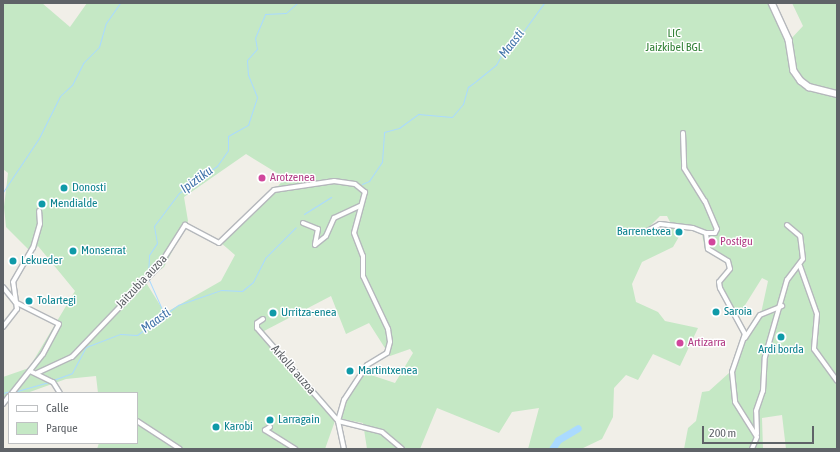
<!DOCTYPE html>
<style>
body{margin:0}
#map{position:relative;width:840px;height:452px;overflow:hidden;background:#f1efe8;font-family:"Asap Condensed",sans-serif}
div>[style]{position:absolute}
.green>*{inset:0;background:#c5e8c5}
.stream>*{height:1px;margin:-0.5px;padding:0 0.5px;transform-origin:0.5px;border-radius:0.5px;background:#aadaff}
.river>*{height:7px;margin:-3.5px;padding:0 3.5px;transform-origin:3.5px;border-radius:3.5px;background:#aadaff}
.roads{filter:drop-shadow(1px 0 #b5b8bc) drop-shadow(-1px 0 #b5b8bc) drop-shadow(0 1px #b5b8bc) drop-shadow(0 -1px #b5b8bc)}
.street>*{height:4px;margin:-2px;padding:0 2px;transform-origin:2px;border-radius:2px;background:#fff}
.secondary>*{height:5.5px;margin:-2.75px;padding:0 2.75px;transform-origin:2.75px;border-radius:2.75px;background:#fff}
.dots>*{width:11px;height:11px;translate:-50% -50%;box-sizing:border-box;border:2px solid #fff;border-radius:50%}
span{translate:-50% -50%;white-space:nowrap;text-align:center;line-height:1.15;-webkit-text-stroke:3px #fff;paint-order:stroke}
.park-label{font-size:12px;color:#348238}
.hotel-label{font-size:12px;color:#b23c85}
.left{translate:0 -50%;text-align:left}
.culture-label{font-size:12px;color:#0d838f}
.right{translate:-100% -50%;text-align:right}
.street-label{font-size:12px;color:#5f6368}
.water-label{font-size:13px;color:#4174aa;font-style:italic}
.frame{position:absolute;inset:0;border:4px solid #5f6368;pointer-events:none}
.legend{position:absolute;left:8px;top:392px;width:130px;height:52px;box-sizing:border-box;background:#fff;border:1px solid #bfc1c3;margin:0;padding:5px 7px;list-style:none;font-size:12px;color:#5f6368}
.legend li{display:flex;align-items:center;gap:8px;height:20px}
.legend b{width:20px;border:1px solid #bfc1c3}
.scale{position:absolute;left:702px;top:426px;width:112px;height:18px;box-sizing:border-box;border:2px solid #5f6368;border-top:0;padding-left:5px;font-size:12px;line-height:14px;white-space:nowrap;color:#5f6368;-webkit-text-stroke:3px #fff;paint-order:stroke}
</style>
<div id="map">
<div class="green">
<i style="clip-path:polygon(evenodd,3px 3px,42px 3px,70px 27px,87px 3px,769px 3px,789px 41px,803px 26px,792px 3px,837px 3px,837px 449px,786px 449px,782px 415px,762px 418px,763px 449px,684px 449px,688px 428px,696px 421px,702px 392px,709px 391px,729px 373px,736px 353px,760px 318px,768px 281px,762px 278px,737px 318px,719px 287px,731px 267px,723px 258px,705px 250px,702px 234px,684px 228px,673px 247px,642px 262px,632px 284px,636px 302px,658px 312px,665px 321px,698px 328px,680px 366px,653px 354px,638px 380px,626px 375px,614px 388px,613px 417px,602px 439px,581px 449px,528px 449px,539px 408px,512px 412px,499px 433px,437px 408px,420px 449px,367px 449px,363px 423px,336px 418px,325px 449px,97px 449px,99px 443px,137px 443px,137px 393px,98px 393px,96px 376px,66px 379px,27px 393px,9px 393px,3px 407px,3px 377px,29px 368px,75px 291px,38px 246px,31px 252px,6px 227px,4px 207px,8px 173px,3px 169px,3px 3px,246px 154px,285px 178px,254px 214px,220px 242px,235px 255px,221px 281px,165px 313px,145px 281px,164px 267px,188px 221px,184px 197px,246px 154px,3px 3px,660px 216px,667px 216px,673px 228px,657px 228px,650px 232px,647px 229px,660px 216px,3px 3px,331px 296px,346px 334px,369px 323px,390px 356px,410px 349px,413px 353px,395px 383px,362px 372px,336px 418px,264px 331px,331px 296px)"></i>
</div>
<div class="stream">
<i style="left:304px;top:3px;width:1px"></i>
<i style="left:476px;top:81px;width:26px;rotate:-39deg"></i>
<i style="left:496px;top:65px;width:18px;rotate:-61deg"></i>
<i style="left:505px;top:49px;width:15px;rotate:-37deg"></i>
<i style="left:517px;top:40px;width:46px;rotate:-53.9deg"></i>
<i style="left:362px;top:184px;width:8px;rotate:-23deg"></i>
<i style="left:369px;top:181px;width:23px;rotate:-56deg"></i>
<i style="left:382px;top:162px;width:30px;rotate:-86deg"></i>
<i style="left:384px;top:132px;width:16px;rotate:-15deg"></i>
<i style="left:399px;top:128px;width:24px;rotate:-36deg"></i>
<i style="left:418px;top:114px;width:34px;rotate:5deg"></i>
<i style="left:452px;top:117px;width:17px;rotate:-50deg"></i>
<i style="left:463px;top:104px;width:18px;rotate:-74deg"></i>
<i style="left:468px;top:87px;width:9px;rotate:-36deg"></i>
<i style="left:3px;top:192px;width:65px;rotate:-56.3deg"></i>
<i style="left:39px;top:138px;width:47px;rotate:-63.4deg"></i>
<i style="left:60px;top:96px;width:16px;rotate:-43deg"></i>
<i style="left:72px;top:85px;width:25px;rotate:-63deg"></i>
<i style="left:83px;top:63px;width:23px;rotate:-45deg"></i>
<i style="left:99px;top:47px;width:25px;rotate:-74deg"></i>
<i style="left:106px;top:23px;width:24px;rotate:-55deg"></i>
<i style="left:304px;top:214px;width:32px;rotate:-32deg"></i>
<i style="left:148px;top:276px;width:21px;rotate:-87deg"></i>
<i style="left:149px;top:255px;width:14px;rotate:-56deg"></i>
<i style="left:157px;top:243px;width:17px;rotate:-100deg"></i>
<i style="left:154px;top:226px;width:41px;rotate:-52.9deg"></i>
<i style="left:179px;top:193px;width:47px;rotate:-35.4deg"></i>
<i style="left:217px;top:166px;width:19px;rotate:-55deg"></i>
<i style="left:228px;top:150px;width:14px;rotate:-90deg"></i>
<i style="left:228px;top:136px;width:23px;rotate:-29deg"></i>
<i style="left:248px;top:125px;width:29px;rotate:-72deg"></i>
<i style="left:257px;top:97px;width:24px;rotate:-112deg"></i>
<i style="left:248px;top:75px;width:15px;rotate:-94deg"></i>
<i style="left:247px;top:60px;width:15px;rotate:-48deg"></i>
<i style="left:257px;top:49px;width:11px;rotate:-100deg"></i>
<i style="left:255px;top:38px;width:26px;rotate:-67deg"></i>
<i style="left:265px;top:14px;width:21px;rotate:-3deg"></i>
<i style="left:286px;top:13px;width:15px;rotate:-42deg"></i>
<i style="left:149px;top:280px;width:39px;rotate:66deg"></i>
<i style="left:53px;top:380px;width:20px;rotate:-20deg"></i>
<i style="left:72px;top:373px;width:30px;rotate:-62deg"></i>
<i style="left:86px;top:347px;width:36px;rotate:-21deg"></i>
<i style="left:120px;top:334px;width:17px;rotate:3deg"></i>
<i style="left:137px;top:335px;width:51px;rotate:-36.2deg"></i>
<i style="left:178px;top:305px;width:46px;rotate:-19.2deg"></i>
<i style="left:221px;top:290px;width:21px;rotate:3deg"></i>
<i style="left:242px;top:291px;width:14px;rotate:-39deg"></i>
<i style="left:253px;top:282px;width:28px;rotate:-63deg"></i>
<i style="left:266px;top:257px;width:42px;rotate:-45deg"></i>
<i style="left:17px;top:391px;width:32px;rotate:-16deg"></i>
<i style="left:3px;top:393px;width:8px;rotate:-14deg"></i>
</div>
<div class="river">
<i style="left:552px;top:449px;width:11px;rotate:-56deg"></i>
<i style="left:558px;top:440px;width:23px;rotate:-31deg"></i>
</div>
<div class="roads">
<div class="street">
<i style="left:683px;top:133px;width:35px;rotate:88deg"></i>
<i style="left:684px;top:168px;width:39px;rotate:58deg"></i>
<i style="left:705px;top:201px;width:30px;rotate:67deg"></i>
<i style="left:717px;top:229px;width:4px;rotate:117deg"></i>
<i style="left:715px;top:233px;width:9px;rotate:180deg"></i>
<i style="left:303px;top:223px;width:16px;rotate:22deg"></i>
<i style="left:318px;top:229px;width:16px;rotate:101deg"></i>
<i style="left:315px;top:245px;width:14px;rotate:-39deg"></i>
<i style="left:326px;top:236px;width:20px;rotate:-66deg"></i>
<i style="left:334px;top:218px;width:29px;rotate:-25deg"></i>
<i style="left:646px;top:232px;width:16px;rotate:-30deg"></i>
<i style="left:660px;top:224px;width:33px;rotate:7deg"></i>
<i style="left:693px;top:228px;width:14px;rotate:21deg"></i>
<i style="left:706px;top:233px;width:16px;rotate:83deg"></i>
<i style="left:708px;top:249px;width:23px;rotate:31deg"></i>
<i style="left:728px;top:261px;width:8px;rotate:76deg"></i>
<i style="left:730px;top:269px;width:17px;rotate:130deg"></i>
<i style="left:719px;top:282px;width:6px;rotate:81deg"></i>
<i style="left:720px;top:288px;width:52px;rotate:61.5deg"></i>
<i style="left:745px;top:334px;width:40px;rotate:108.9deg"></i>
<i style="left:732px;top:372px;width:30px;rotate:84deg"></i>
<i style="left:735px;top:402px;width:41px;rotate:57.8deg"></i>
<i style="left:757px;top:437px;width:13px;rotate:113deg"></i>
<i style="left:800px;top:266px;width:51px;rotate:70.5deg"></i>
<i style="left:817px;top:314px;width:35px;rotate:95deg"></i>
<i style="left:814px;top:349px;width:39px;rotate:54deg"></i>
<i style="left:3px;top:287px;width:19px;rotate:51deg"></i>
<i style="left:15px;top:302px;width:49px;rotate:26.6deg"></i>
<i style="left:59px;top:324px;width:34px;rotate:118deg"></i>
<i style="left:43px;top:354px;width:50px;rotate:128.5deg"></i>
<i style="left:263px;top:319px;width:7px;rotate:146deg"></i>
<i style="left:257px;top:323px;width:5px;rotate:90deg"></i>
<i style="left:257px;top:328px;width:123px;rotate:48.9deg"></i>
<i style="left:338px;top:421px;width:45px;rotate:14deg"></i>
<i style="left:382px;top:432px;width:26px;rotate:40deg"></i>
<i style="left:3px;top:327px;width:23px;rotate:-52deg"></i>
<i style="left:17px;top:309px;width:27px;rotate:-98deg"></i>
<i style="left:13px;top:282px;width:39px;rotate:-60deg"></i>
<i style="left:33px;top:248px;width:25px;rotate:-74deg"></i>
<i style="left:40px;top:224px;width:13px;rotate:-94deg"></i>
<i style="left:745px;top:338px;width:27px;rotate:-57deg"></i>
<i style="left:760px;top:315px;width:24px;rotate:-22deg"></i>
<i style="left:30px;top:371px;width:25px;rotate:26deg"></i>
<i style="left:53px;top:382px;width:13px;rotate:58deg"></i>
<i style="left:37px;top:373px;width:38px;rotate:-25deg"></i>
<i style="left:72px;top:357px;width:126px;rotate:-46.3deg"></i>
<i style="left:159px;top:266px;width:49px;rotate:-57.6deg"></i>
<i style="left:185px;top:225px;width:38px;rotate:28deg"></i>
<i style="left:219px;top:243px;width:76px;rotate:-43.9deg"></i>
<i style="left:274px;top:190px;width:61px;rotate:-8.5deg"></i>
<i style="left:334px;top:181px;width:21px;rotate:8deg"></i>
<i style="left:355px;top:184px;width:13px;rotate:39deg"></i>
<i style="left:365px;top:192px;width:42px;rotate:105deg"></i>
<i style="left:354px;top:233px;width:25px;rotate:69deg"></i>
<i style="left:363px;top:256px;width:20px;rotate:90deg"></i>
<i style="left:363px;top:276px;width:59px;rotate:64.7deg"></i>
<i style="left:388px;top:329px;width:13px;rotate:81deg"></i>
<i style="left:390px;top:342px;width:11px;rotate:105deg"></i>
<i style="left:387px;top:353px;width:23px;rotate:149deg"></i>
<i style="left:367px;top:365px;width:42px;rotate:123.3deg"></i>
<i style="left:344px;top:400px;width:22px;rotate:106deg"></i>
<i style="left:338px;top:421px;width:29px;rotate:78deg"></i>
<i style="left:3px;top:404px;width:10px;rotate:-53deg"></i>
<i style="left:137px;top:421px;width:51px;rotate:33.1deg"></i>
<i style="left:270px;top:427px;width:6px;rotate:149deg"></i>
<i style="left:265px;top:430px;width:36px;rotate:32deg"></i>
<i style="left:757px;top:434px;width:23px;rotate:-92deg"></i>
<i style="left:756px;top:411px;width:21px;rotate:-71deg"></i>
<i style="left:763px;top:391px;width:34px;rotate:-87deg"></i>
<i style="left:765px;top:357px;width:80px;rotate:-74.1deg"></i>
<i style="left:787px;top:280px;width:26px;rotate:-53deg"></i>
<i style="left:803px;top:259px;width:23px;rotate:-97deg"></i>
<i style="left:800px;top:236px;width:17px;rotate:-140deg"></i>
</div>
<div class="secondary">
<i style="left:772px;top:3px;width:41px;rotate:65.3deg"></i>
<i style="left:789px;top:40px;width:31px;rotate:81deg"></i>
<i style="left:794px;top:71px;width:12px;rotate:55deg"></i>
<i style="left:801px;top:81px;width:10px;rotate:37deg"></i>
<i style="left:809px;top:87px;width:29px;rotate:14deg"></i>
</div>
</div>
<div class="dots">
<i style="left:262px;top:178px;background:#d1479c"></i>
<i style="left:64px;top:188px;background:#0f9aa8"></i>
<i style="left:42px;top:204px;background:#0f9aa8"></i>
<i style="left:679px;top:232px;background:#0f9aa8"></i>
<i style="left:712px;top:242px;background:#d1479c"></i>
<i style="left:73px;top:251px;background:#0f9aa8"></i>
<i style="left:13px;top:261px;background:#0f9aa8"></i>
<i style="left:29px;top:301px;background:#0f9aa8"></i>
<i style="left:716px;top:312px;background:#0f9aa8"></i>
<i style="left:273px;top:313px;background:#0f9aa8"></i>
<i style="left:781px;top:337px;background:#0f9aa8"></i>
<i style="left:680px;top:343px;background:#d1479c"></i>
<i style="left:350px;top:371px;background:#0f9aa8"></i>
<i style="left:270px;top:420px;background:#0f9aa8"></i>
<i style="left:216px;top:427px;background:#0f9aa8"></i>
</div>
<div class="park-label">
<span style="left:674px;top:41px">LIC<br>Jaizkibel BGL</span>
</div>
<div class="hotel-label">
<span class="left" style="left:270px;top:178px">Arotzenea</span>
<span class="left" style="left:720px;top:242px">Postigu</span>
<span class="left" style="left:688px;top:343px">Artizarra</span>
</div>
<div class="culture-label">
<span class="left" style="left:72px;top:188px">Donosti</span>
<span class="left" style="left:50px;top:204px">Mendialde</span>
<span class="right" style="left:671px;top:232px">Barrenetxea</span>
<span class="left" style="left:81px;top:251px">Monserrat</span>
<span class="left" style="left:21px;top:261px">Lekueder</span>
<span class="left" style="left:37px;top:301px">Tolartegi</span>
<span class="left" style="left:724px;top:312px">Saroia</span>
<span class="left" style="left:281px;top:313px">Urritza-enea</span>
<span style="left:781px;top:350px">Ardi borda</span>
<span class="left" style="left:358px;top:371px">Martintxenea</span>
<span class="left" style="left:278px;top:420px">Larragain</span>
<span class="left" style="left:224px;top:427px">Karobi</span>
</div>
<div class="street-label">
<span style="left:142px;top:282px;rotate:-47deg">Jaitzubia auzoa</span>
<span style="left:293px;top:370px;rotate:49deg">Arkolla auzoa</span>
</div>
<div class="water-label">
<span style="left:512px;top:44px;rotate:-52deg">Maasti</span>
<span style="left:197px;top:180px;rotate:-36deg">Ipiztiku</span>
<span style="left:156px;top:321px;rotate:-36deg">Maasti</span>
</div>
<div class="frame"></div>
<ul class="legend">
<li><b style="height:5px;background:#fff"></b>Calle</li>
<li><b style="height:11px;background:#c5e8c5"></b>Parque</li>
</ul>
<div class="scale">200 m</div>
</div>
